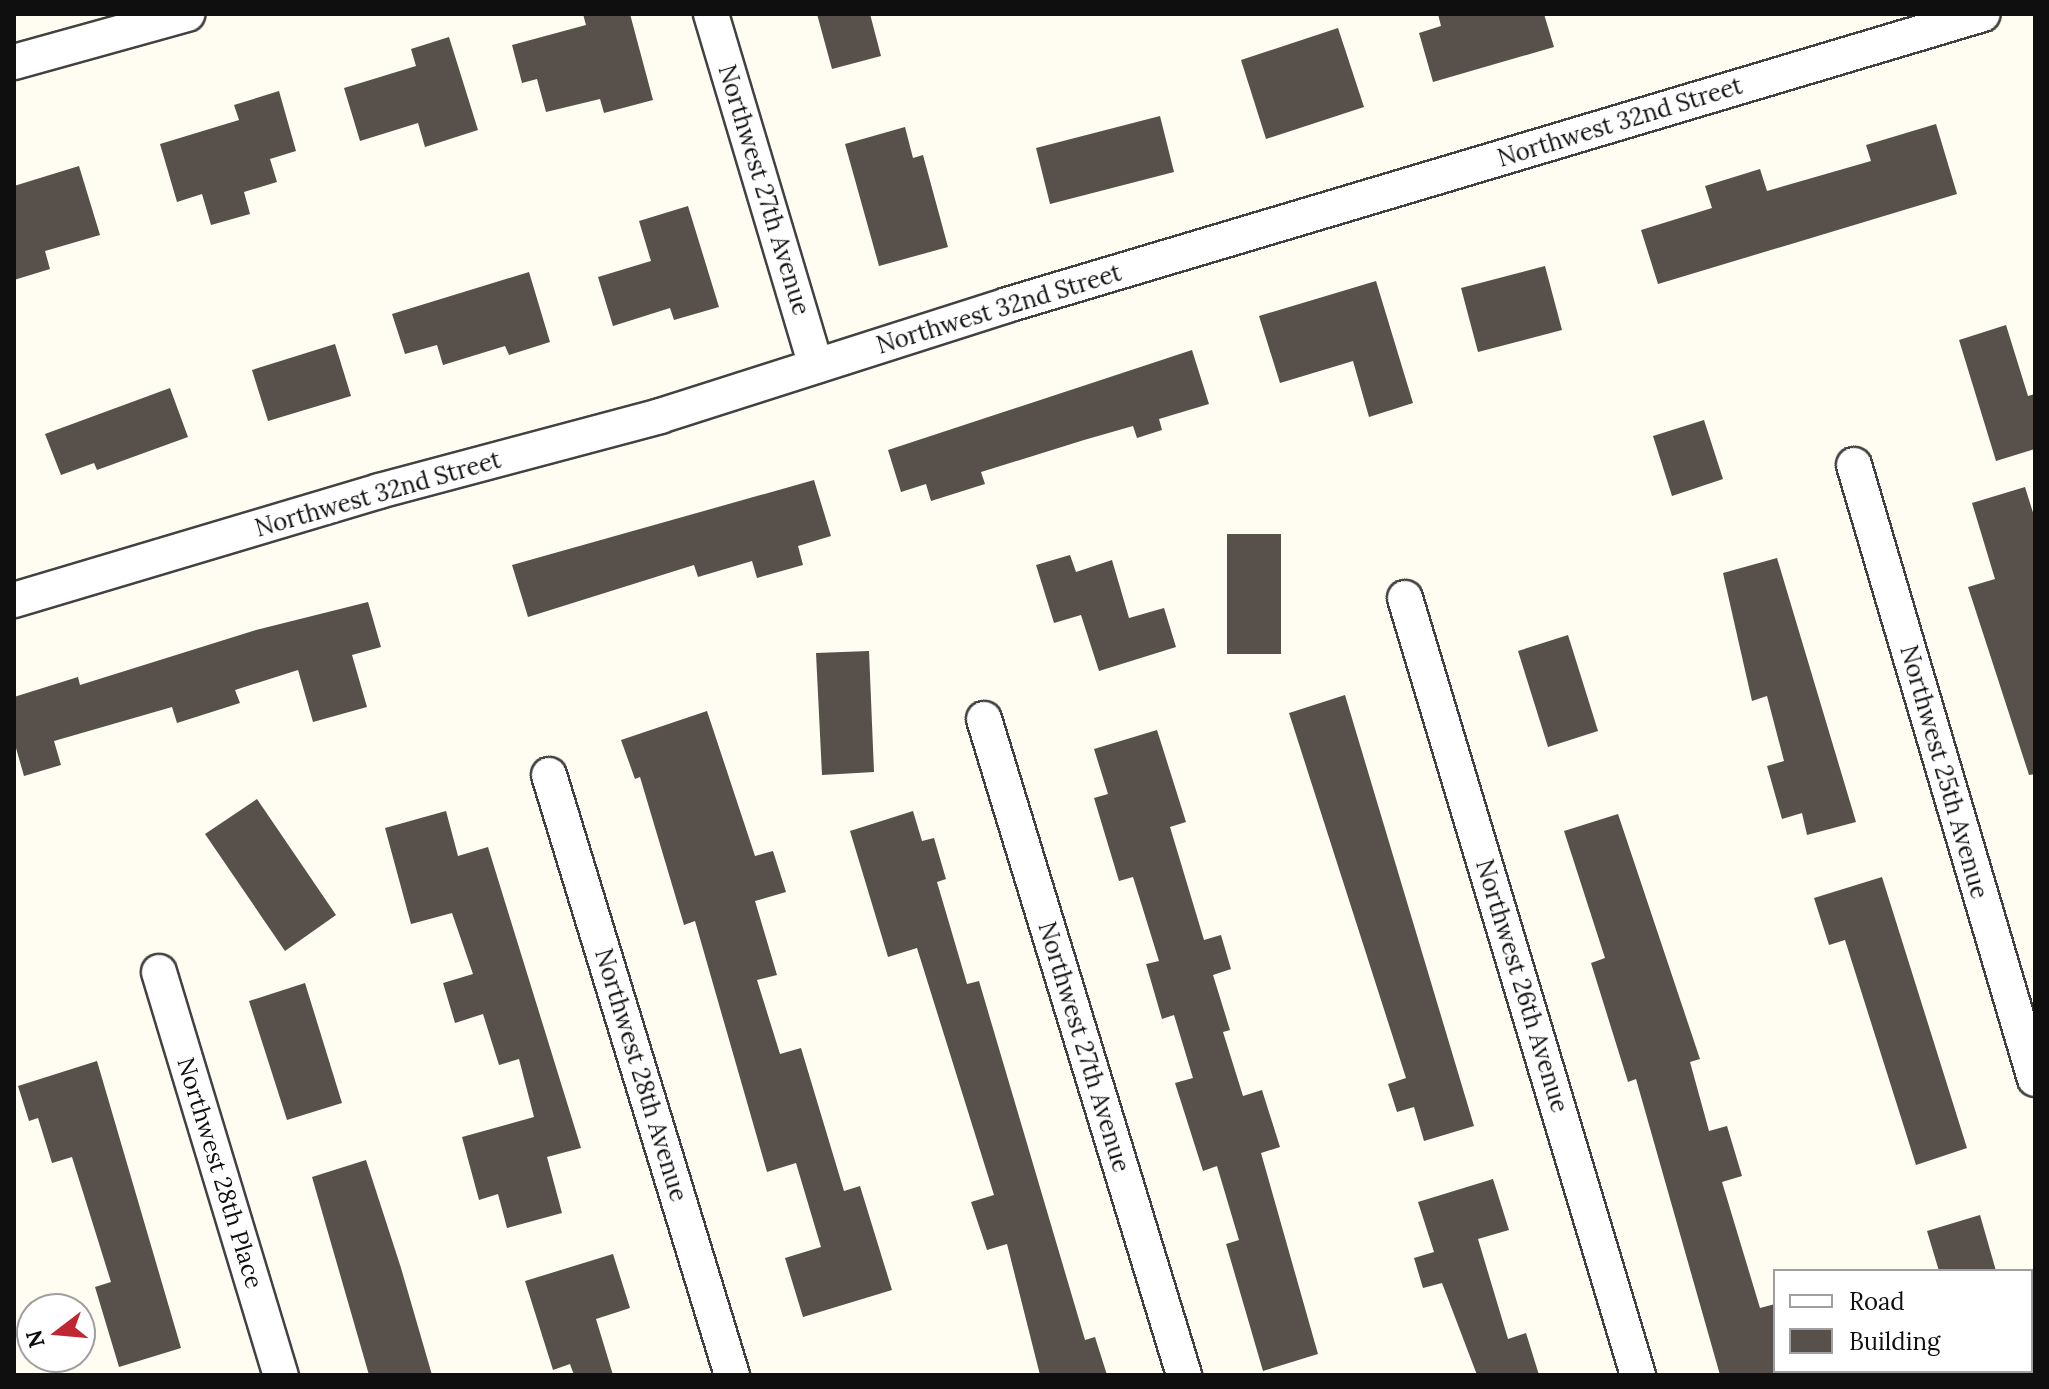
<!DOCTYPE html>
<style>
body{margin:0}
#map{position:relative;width:2049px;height:1389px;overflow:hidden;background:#fffcf1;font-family:Lora,serif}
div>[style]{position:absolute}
.building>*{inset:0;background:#58504b}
.roads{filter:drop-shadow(2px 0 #424242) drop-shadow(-2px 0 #424242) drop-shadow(0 2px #424242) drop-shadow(0 -2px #424242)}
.street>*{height:34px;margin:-17px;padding:0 17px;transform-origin:17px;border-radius:17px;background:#fff}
span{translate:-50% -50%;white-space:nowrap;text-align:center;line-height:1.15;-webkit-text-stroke:8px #fff;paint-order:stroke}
.street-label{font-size:24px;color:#0f0f0f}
.frame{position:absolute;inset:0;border:16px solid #0f0f0f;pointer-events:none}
.legend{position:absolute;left:1773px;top:1269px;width:260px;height:104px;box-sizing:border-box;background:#fff;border:2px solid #9f9f9f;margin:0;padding:10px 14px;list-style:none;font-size:24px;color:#0f0f0f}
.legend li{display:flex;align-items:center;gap:16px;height:40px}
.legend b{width:40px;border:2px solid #9f9f9f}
.north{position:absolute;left:16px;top:1293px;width:80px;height:80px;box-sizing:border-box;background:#fff;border:2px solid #9f9f9f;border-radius:50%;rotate:254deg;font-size:22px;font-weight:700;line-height:32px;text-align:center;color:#0f0f0f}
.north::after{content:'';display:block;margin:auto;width:28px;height:36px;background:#bf2732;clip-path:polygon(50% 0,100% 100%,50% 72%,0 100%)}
</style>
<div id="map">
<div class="building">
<i style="clip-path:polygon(583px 14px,630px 14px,653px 100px,604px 113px,600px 99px,546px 112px,537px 79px,522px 83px,512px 45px,586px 25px)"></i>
<i style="clip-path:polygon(817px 14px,870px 14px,881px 56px,832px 69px)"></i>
<i style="clip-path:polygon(1438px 14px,1544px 14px,1554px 47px,1433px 82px,1419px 33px,1441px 26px)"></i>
<i style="clip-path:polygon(1338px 28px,1364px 107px,1266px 139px,1241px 60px)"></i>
<i style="clip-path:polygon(449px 37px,478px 130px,425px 147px,418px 123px,360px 141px,344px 88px,416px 66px,411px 49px)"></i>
<i style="clip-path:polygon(279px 91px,296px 151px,270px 159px,277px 182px,244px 192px,250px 214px,211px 225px,202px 194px,177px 202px,160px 144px,239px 120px,234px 105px)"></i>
<i style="clip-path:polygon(1160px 116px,1174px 172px,1050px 204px,1036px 148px)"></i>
<i style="clip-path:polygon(1936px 124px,1957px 194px,1658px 284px,1641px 230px,1712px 208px,1705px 186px,1760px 169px,1767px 191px,1871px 161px,1866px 145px)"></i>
<i style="clip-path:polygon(905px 127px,913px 158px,923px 155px,948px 247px,879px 266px,845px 144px)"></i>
<i style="clip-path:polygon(79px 166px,100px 235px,45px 251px,50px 269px,14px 280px,14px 186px)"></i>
<i style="clip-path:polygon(688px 206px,719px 307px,674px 320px,670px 308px,613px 326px,598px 277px,651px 261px,639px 221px)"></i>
<i style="clip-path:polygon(1545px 266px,1562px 330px,1478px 352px,1461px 288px)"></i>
<i style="clip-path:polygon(529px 272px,550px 342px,509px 355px,505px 346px,443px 365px,437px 345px,405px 354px,392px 314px)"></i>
<i style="clip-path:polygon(1376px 281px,1413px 403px,1369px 417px,1353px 361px,1280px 383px,1259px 316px)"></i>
<i style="clip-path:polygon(2006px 325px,2028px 396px,2035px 394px,2035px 449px,1996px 461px,1959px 340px)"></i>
<i style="clip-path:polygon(335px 344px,351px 396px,268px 421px,252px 370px)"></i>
<i style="clip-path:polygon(1192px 350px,1209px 404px,1159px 419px,1162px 430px,1137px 438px,1133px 426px,1084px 440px,981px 472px,985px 484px,931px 501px,926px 484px,901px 492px,888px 450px)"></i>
<i style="clip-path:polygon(170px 388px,188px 437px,97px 470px,94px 463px,61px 475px,45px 434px)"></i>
<i style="clip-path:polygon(1704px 420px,1723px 479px,1672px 496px,1653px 436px)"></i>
<i style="clip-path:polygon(814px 480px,831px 536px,798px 546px,803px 565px,757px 578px,752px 561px,698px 577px,694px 565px,528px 617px,512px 565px)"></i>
<i style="clip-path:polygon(2025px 487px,2035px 519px,2035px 774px,2029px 775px,1968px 587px,1995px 579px,1972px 503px)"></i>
<i style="clip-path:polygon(1227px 534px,1281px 534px,1281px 654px,1227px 654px)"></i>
<i style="clip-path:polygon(1070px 555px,1076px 572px,1112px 560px,1129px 618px,1164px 608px,1176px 647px,1099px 671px,1081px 615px,1054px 623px,1036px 565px)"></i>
<i style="clip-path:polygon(1777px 558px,1856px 822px,1807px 835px,1802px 813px,1782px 819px,1767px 766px,1784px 761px,1767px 696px,1752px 701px,1723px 573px)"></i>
<i style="clip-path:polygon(368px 602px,381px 647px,352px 655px,367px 707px,313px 722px,298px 670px,235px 690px,240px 703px,177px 723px,172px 707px,54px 741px,61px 765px,24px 776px,14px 741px,14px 697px,78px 677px,80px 685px,256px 630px)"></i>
<i style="clip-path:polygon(1568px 635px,1598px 731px,1548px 747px,1518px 651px)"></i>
<i style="clip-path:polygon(869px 651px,874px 772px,822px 775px,816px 653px)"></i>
<i style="clip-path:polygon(1345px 695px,1474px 1126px,1424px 1141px,1414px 1107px,1397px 1112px,1388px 1084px,1406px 1078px,1289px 713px)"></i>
<i style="clip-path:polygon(707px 711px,755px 856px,773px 851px,786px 892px,755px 901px,777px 975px,757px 980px,780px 1054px,801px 1048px,844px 1191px,860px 1186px,892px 1290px,803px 1317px,785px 1258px,821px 1247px,796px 1163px,767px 1172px,695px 921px,684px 925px,640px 777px,635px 779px,621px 740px)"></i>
<i style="clip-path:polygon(1157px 730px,1186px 822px,1170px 827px,1204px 940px,1221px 935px,1231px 969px,1213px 975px,1230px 1030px,1223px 1032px,1243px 1096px,1262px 1090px,1280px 1147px,1261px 1153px,1318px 1354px,1263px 1371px,1226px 1244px,1239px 1240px,1217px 1166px,1203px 1171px,1175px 1083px,1193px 1078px,1174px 1015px,1162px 1019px,1146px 964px,1159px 961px,1133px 877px,1119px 881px,1094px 798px,1108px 794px,1094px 749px)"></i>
<i style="clip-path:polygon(257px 799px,336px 915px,285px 951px,205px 834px)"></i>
<i style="clip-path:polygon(446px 811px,458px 856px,488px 847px,581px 1148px,547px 1157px,562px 1213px,507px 1228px,498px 1194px,479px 1200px,462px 1137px,534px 1117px,519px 1059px,499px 1065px,483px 1014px,455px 1023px,443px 983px,473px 974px,452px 913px,411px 924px,385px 828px)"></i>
<i style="clip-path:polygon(913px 811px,922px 841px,934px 838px,946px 879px,937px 882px,967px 984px,979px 981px,1085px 1340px,1095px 1337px,1107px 1375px,1040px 1375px,1007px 1244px,987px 1250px,971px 1202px,994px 1195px,917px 948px,888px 957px,850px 831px)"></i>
<i style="clip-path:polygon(1618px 814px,1700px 1059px,1690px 1062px,1709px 1131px,1727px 1126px,1742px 1176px,1722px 1182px,1760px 1308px,1775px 1304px,1775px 1375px,1720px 1375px,1636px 1079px,1628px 1082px,1591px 963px,1605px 958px,1564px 831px)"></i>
<i style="clip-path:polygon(1882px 877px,1967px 1148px,1916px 1165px,1845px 940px,1829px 945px,1814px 898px)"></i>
<i style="clip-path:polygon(305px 983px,342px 1103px,287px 1120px,249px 1001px)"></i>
<i style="clip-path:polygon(97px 1061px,181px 1348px,119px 1367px,95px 1287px,111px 1282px,72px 1157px,52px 1163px,38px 1118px,29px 1121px,18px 1086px)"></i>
<i style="clip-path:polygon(366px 1160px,401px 1268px,432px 1375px,369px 1375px,312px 1177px)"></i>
<i style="clip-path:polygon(1493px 1179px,1509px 1230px,1478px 1239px,1508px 1339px,1526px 1333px,1539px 1375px,1477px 1375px,1442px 1283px,1423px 1288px,1414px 1258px,1434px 1252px,1418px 1202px)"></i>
<i style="clip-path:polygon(1980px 1215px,1996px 1271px,1939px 1271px,1927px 1231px)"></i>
<i style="clip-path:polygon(613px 1254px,630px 1308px,596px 1319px,613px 1375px,574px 1375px,570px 1364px,553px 1370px,525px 1281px)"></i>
</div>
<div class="roads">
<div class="street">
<i style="left:711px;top:14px;width:367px;rotate:73.4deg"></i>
<i style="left:14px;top:62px;width:180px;rotate:-15.5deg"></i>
<i style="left:1854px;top:465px;width:640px;rotate:73.58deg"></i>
<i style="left:1405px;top:598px;width:811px;rotate:73.31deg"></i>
<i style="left:14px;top:600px;width:381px;rotate:-16.6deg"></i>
<i style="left:379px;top:491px;width:291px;rotate:-14.9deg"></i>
<i style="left:660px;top:416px;width:364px;rotate:-17.7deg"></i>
<i style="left:1007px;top:305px;width:1018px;rotate:-16.6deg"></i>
<i style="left:984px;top:719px;width:686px;rotate:73.04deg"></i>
<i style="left:549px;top:775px;width:627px;rotate:73.04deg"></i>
<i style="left:159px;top:972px;width:421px;rotate:73.2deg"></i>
</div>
</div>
<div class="street-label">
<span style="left:1620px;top:122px;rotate:-17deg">Northwest 32nd Street</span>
<span style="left:764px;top:190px;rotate:73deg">Northwest 27th Avenue</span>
<span style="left:999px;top:309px;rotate:-17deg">Northwest 32nd Street</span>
<span style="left:378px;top:494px;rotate:-16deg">Northwest 32nd Street</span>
<span style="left:1944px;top:772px;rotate:74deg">Northwest 25th Avenue</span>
<span style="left:1522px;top:986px;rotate:73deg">Northwest 26th Avenue</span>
<span style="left:1084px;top:1047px;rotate:73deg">Northwest 27th Avenue</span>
<span style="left:641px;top:1075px;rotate:73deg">Northwest 28th Avenue</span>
<span style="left:220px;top:1173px;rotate:73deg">Northwest 28th Place</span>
</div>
<div class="frame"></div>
<ul class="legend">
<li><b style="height:10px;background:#fff"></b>Road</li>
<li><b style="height:22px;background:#58504b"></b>Building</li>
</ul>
<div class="north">N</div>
</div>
